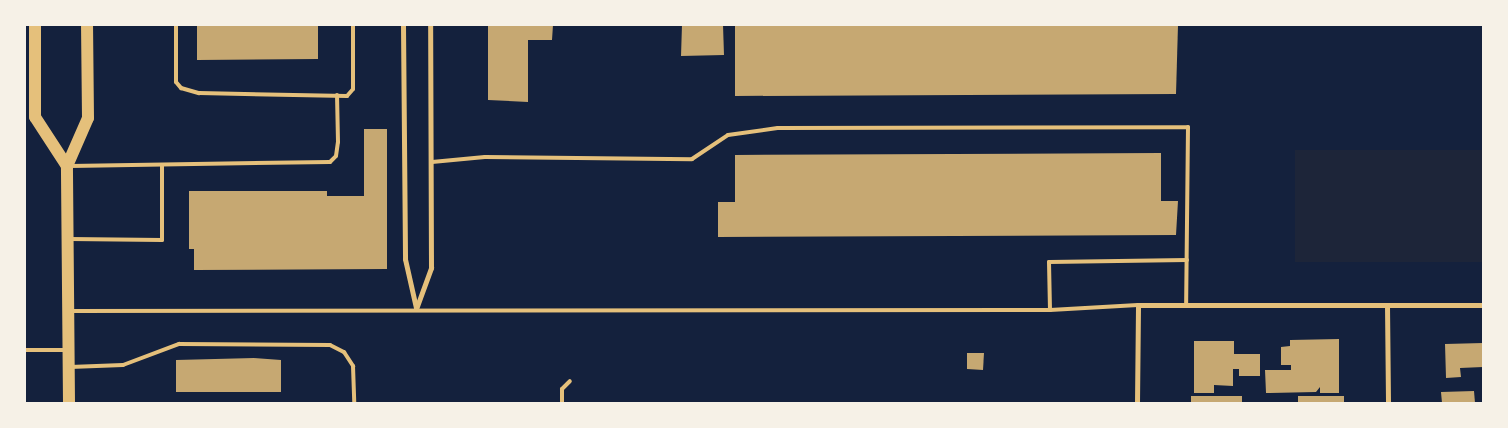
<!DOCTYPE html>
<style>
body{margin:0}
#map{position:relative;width:1508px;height:428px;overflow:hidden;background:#14213d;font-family:Ubuntu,sans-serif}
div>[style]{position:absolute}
.green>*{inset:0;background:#1d2539}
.building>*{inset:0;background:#c6a872}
.service>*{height:4px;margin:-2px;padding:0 2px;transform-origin:2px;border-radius:2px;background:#e5c07b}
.minor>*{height:5px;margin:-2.5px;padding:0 2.5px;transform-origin:2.5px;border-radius:2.5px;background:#e5c07b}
.primary>*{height:12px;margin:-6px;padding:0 6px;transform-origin:6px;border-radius:6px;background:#e5c07b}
span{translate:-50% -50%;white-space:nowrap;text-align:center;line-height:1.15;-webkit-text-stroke:4px #f6f1e7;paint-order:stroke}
.frame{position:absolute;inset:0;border:26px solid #f6f1e7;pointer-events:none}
</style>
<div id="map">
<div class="green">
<i style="clip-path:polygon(1295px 150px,1483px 150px,1483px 262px,1295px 262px)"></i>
</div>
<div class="building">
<i style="clip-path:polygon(197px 25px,318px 25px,318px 59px,197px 60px)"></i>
<i style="clip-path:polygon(488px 25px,553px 25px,552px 40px,528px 40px,528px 102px,488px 100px)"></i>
<i style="clip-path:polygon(682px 25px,723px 25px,724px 55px,681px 56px)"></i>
<i style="clip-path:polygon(735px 25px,1178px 25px,1176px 94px,735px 96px)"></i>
<i style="clip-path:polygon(364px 129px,387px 129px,387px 269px,194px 270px,194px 249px,189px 249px,189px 191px,327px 191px,327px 196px,364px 196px)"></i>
<i style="clip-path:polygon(1161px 153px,1161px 201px,1178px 201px,1176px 235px,718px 237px,718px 202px,735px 202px,735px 155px)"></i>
<i style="clip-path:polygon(1339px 339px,1339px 393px,1320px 393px,1320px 387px,1316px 392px,1266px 393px,1265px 370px,1291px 370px,1291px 365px,1281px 365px,1281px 347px,1290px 346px,1290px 340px)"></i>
<i style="clip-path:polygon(1194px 341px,1234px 341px,1234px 354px,1260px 354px,1260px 376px,1239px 376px,1239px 369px,1233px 369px,1233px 386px,1214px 385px,1214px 393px,1194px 393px)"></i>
<i style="clip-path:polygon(1483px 343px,1483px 367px,1460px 368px,1461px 377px,1446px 378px,1445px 344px)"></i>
<i style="clip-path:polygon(967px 353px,984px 353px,983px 370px,967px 369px)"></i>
<i style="clip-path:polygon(254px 358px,281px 360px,281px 392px,176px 392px,176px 360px)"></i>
<i style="clip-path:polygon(1474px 391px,1475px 403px,1442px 403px,1441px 392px)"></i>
<i style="clip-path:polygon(1191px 396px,1242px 396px,1242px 403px,1191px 403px)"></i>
<i style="clip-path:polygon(1298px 396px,1344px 396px,1344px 403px,1298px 403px)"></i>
</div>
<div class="service">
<i style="left:176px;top:25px;width:57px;rotate:90deg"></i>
<i style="left:176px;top:82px;width:8px;rotate:50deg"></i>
<i style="left:181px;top:88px;width:19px;rotate:16deg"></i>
<i style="left:199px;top:93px;width:148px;rotate:1.2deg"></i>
<i style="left:347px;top:96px;width:9px;rotate:-49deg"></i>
<i style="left:353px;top:89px;width:64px;rotate:-90deg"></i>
<i style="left:432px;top:162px;width:53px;rotate:-5.4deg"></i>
<i style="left:485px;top:157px;width:207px;rotate:0.6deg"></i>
<i style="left:692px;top:159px;width:43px;rotate:-33.7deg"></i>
<i style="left:728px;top:135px;width:50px;rotate:-8deg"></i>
<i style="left:778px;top:128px;width:410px;rotate:-0.1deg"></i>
<i style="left:1188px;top:127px;width:178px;rotate:90.6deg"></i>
<i style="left:70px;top:166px;width:260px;rotate:-0.9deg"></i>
<i style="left:330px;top:162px;width:8px;rotate:-45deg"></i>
<i style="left:336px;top:156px;width:14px;rotate:-82deg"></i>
<i style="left:338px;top:142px;width:47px;rotate:-91.2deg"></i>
<i style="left:70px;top:239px;width:92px;rotate:0.6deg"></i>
<i style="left:162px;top:240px;width:75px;rotate:-90deg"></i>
<i style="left:1050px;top:310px;width:48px;rotate:-91.2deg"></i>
<i style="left:1049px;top:262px;width:138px;rotate:-0.8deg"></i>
<i style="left:71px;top:311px;width:979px;rotate:-0.06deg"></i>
<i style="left:1050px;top:310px;width:88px;rotate:-3.3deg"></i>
<i style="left:25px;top:350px;width:42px"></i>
<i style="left:70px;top:367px;width:53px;rotate:-2.2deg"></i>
<i style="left:123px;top:365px;width:60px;rotate:-20.6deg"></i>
<i style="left:179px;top:344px;width:151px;rotate:0.4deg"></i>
<i style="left:330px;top:345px;width:16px;rotate:27deg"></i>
<i style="left:344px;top:352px;width:17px;rotate:57deg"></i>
<i style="left:353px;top:366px;width:37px;rotate:88deg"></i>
<i style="left:562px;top:403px;width:14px;rotate:-90deg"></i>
<i style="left:562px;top:389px;width:11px;rotate:-45deg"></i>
</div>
<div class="minor">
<i style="left:403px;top:25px;width:234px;rotate:89.5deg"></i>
<i style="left:405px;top:259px;width:50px;rotate:77.3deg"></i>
<i style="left:1387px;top:305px;width:98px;rotate:89.4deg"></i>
<i style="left:416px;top:309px;width:44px;rotate:-69.9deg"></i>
<i style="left:431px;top:268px;width:243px;rotate:-90.2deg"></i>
<i style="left:1137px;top:403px;width:98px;rotate:-89.4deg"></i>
<i style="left:1138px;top:305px;width:345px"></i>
</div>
<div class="primary">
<i style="left:35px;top:25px;width:92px;rotate:90deg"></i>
<i style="left:35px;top:117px;width:59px;rotate:56.9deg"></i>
<i style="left:69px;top:403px;width:237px;rotate:-90.5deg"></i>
<i style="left:67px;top:166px;width:52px;rotate:-66.4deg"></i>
<i style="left:88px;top:118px;width:93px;rotate:-90.6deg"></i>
</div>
<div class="frame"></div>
</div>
